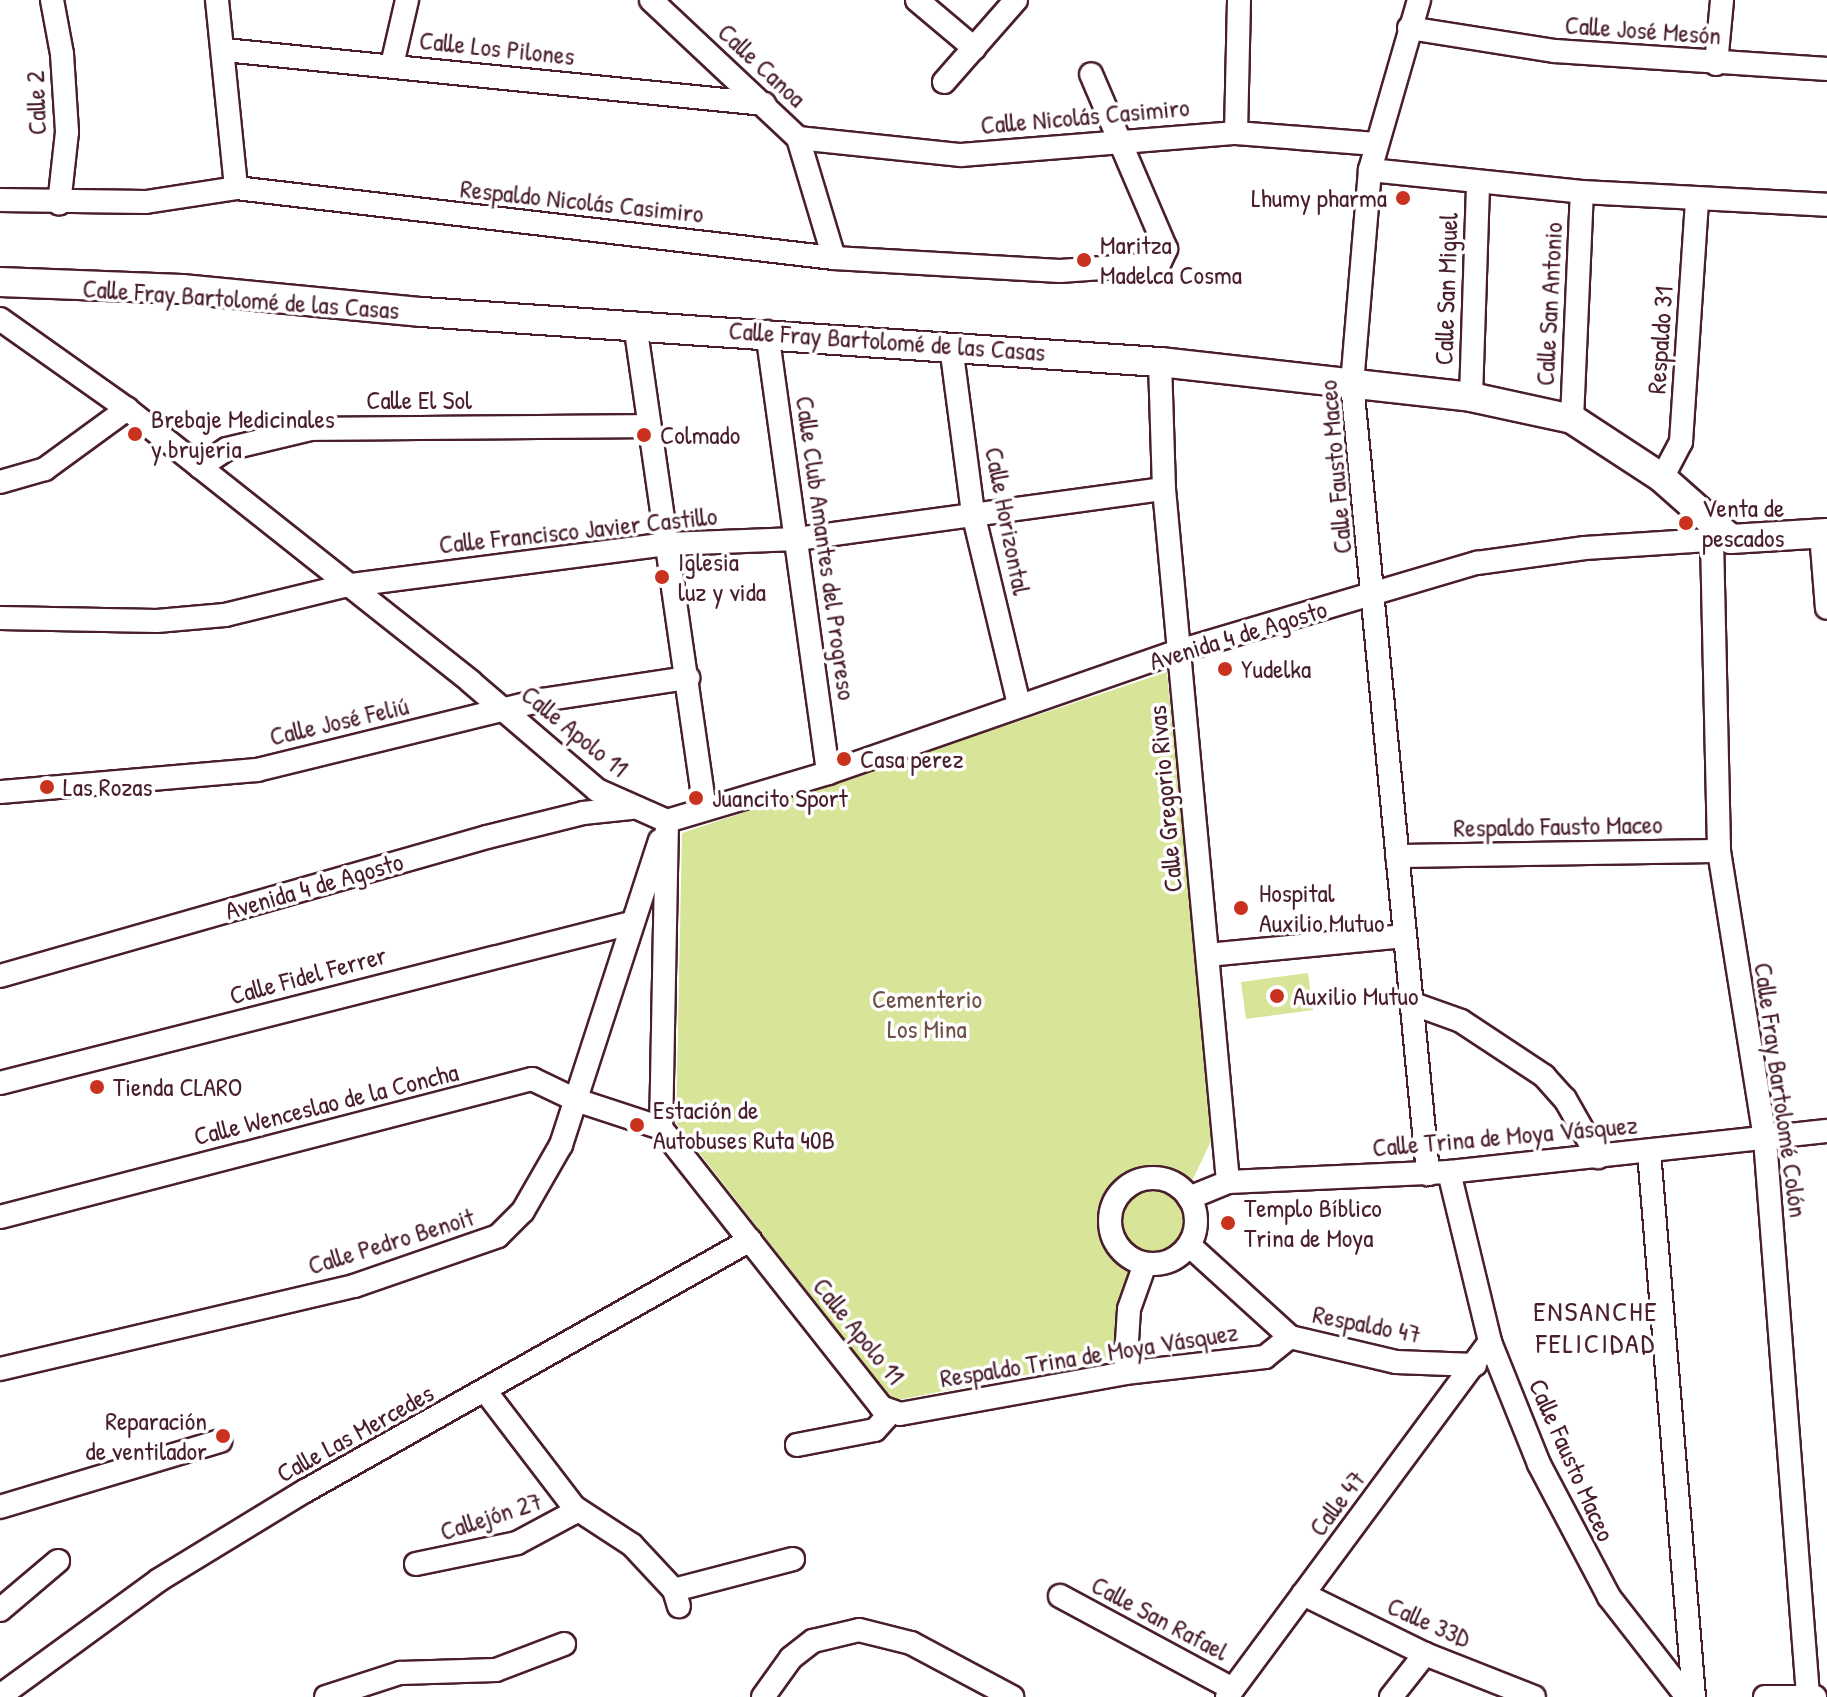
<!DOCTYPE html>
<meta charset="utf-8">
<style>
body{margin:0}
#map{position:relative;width:1827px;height:1697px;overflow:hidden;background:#fff;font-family:"Patrick Hand",sans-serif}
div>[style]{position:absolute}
.green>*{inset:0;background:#d8e497}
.round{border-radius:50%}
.roads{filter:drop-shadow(2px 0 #4a1f2b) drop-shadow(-2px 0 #4a1f2b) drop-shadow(0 2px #4a1f2b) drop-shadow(0 -2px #4a1f2b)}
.minor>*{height:22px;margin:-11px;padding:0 11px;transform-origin:11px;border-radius:11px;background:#fff}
.minor>.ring{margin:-11px;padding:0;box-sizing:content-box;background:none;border:22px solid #fff;border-radius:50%}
.major>*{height:28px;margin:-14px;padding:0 14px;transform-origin:14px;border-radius:14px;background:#fff}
.dots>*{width:22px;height:22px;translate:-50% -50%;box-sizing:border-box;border:4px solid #fff;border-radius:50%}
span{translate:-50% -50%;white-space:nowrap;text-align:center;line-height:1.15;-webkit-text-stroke:7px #fff;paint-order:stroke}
.street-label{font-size:26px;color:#4a1f2b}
.poi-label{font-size:26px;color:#4a1f2b}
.right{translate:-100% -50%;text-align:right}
.left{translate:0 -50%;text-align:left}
.park-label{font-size:26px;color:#6e5046}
.neighbourhood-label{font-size:28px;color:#4a1f2b;letter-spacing:2px}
</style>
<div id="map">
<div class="green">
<i style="clip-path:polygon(1167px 672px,1212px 1139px,1192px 1181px,1170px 1168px,1145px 1165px,1123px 1172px,1109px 1185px,1100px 1228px,1109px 1251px,1129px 1273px,1110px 1358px,893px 1401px,676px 1123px,682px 833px)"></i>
<i style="clip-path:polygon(1308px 973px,1313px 1010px,1246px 1019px,1241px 982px)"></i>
<i class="round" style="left:1115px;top:1184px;width:74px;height:74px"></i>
</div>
<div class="roads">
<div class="minor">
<i style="left:52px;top:0;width:55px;rotate:79.5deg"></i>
<i style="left:62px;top:54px;width:78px;rotate:86.3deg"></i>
<i style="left:67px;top:132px;width:72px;rotate:96.3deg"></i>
<i style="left:217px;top:0;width:189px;rotate:84.2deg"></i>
<i style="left:651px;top:0;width:202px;rotate:43.2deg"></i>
<i style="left:798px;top:138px;width:125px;rotate:73.3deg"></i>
<i style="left:917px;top:0;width:75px;rotate:40.1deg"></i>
<i style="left:1419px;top:0;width:177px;rotate:106.1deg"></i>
<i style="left:1370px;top:170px;width:215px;rotate:94.8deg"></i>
<i style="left:1352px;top:384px;width:794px;rotate:84.5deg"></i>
<i style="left:1409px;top:28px;width:148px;rotate:9deg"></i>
<i style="left:1555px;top:51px;width:273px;rotate:3.8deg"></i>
<i style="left:224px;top:50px;width:543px;rotate:5.71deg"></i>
<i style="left:1716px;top:64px;width:64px;rotate:-84.6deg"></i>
<i style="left:392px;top:65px;width:67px;rotate:-77deg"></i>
<i style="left:944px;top:82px;width:109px;rotate:-48.7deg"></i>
<i style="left:1236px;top:133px;width:133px;rotate:-88.7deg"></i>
<i style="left:798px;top:138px;width:164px;rotate:6deg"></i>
<i style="left:961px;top:155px;width:276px;rotate:-4.6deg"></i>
<i style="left:1236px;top:133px;width:140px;rotate:4.5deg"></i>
<i style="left:1370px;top:170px;width:213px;rotate:5.9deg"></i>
<i style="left:1582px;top:192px;width:245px;rotate:3deg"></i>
<i style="left:0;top:200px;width:146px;rotate:0.8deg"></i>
<i style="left:146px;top:202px;width:91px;rotate:-8.8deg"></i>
<i style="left:236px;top:188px;width:602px;rotate:6.68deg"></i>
<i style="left:834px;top:258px;width:226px;rotate:3.3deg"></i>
<i style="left:1060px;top:271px;width:99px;rotate:-4deg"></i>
<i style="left:1159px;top:264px;width:17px;rotate:-65deg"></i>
<i style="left:1166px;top:249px;width:190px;rotate:-113.2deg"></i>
<i style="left:0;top:319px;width:156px;rotate:35.3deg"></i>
<i style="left:127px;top:409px;width:439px;rotate:38.4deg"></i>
<i style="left:471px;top:682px;width:166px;rotate:40.6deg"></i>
<i style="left:597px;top:790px;width:77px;rotate:23.9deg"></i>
<i style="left:635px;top:324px;width:488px;rotate:81.8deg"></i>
<i style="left:767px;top:332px;width:445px;rotate:82.1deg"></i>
<i style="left:951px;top:346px;width:168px;rotate:82.5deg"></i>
<i style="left:973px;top:513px;width:197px;rotate:76.5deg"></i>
<i style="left:1160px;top:362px;width:127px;rotate:88.2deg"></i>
<i style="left:1164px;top:489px;width:696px;rotate:84.72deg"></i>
<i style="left:1471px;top:397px;width:214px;rotate:-88.1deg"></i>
<i style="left:1572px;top:419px;width:227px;rotate:-87.5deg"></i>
<i style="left:200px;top:467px;width:32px;rotate:-34deg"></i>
<i style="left:227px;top:449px;width:86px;rotate:-13.4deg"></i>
<i style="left:311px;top:429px;width:336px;rotate:-0.5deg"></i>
<i style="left:1662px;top:478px;width:41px;rotate:-62.2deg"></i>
<i style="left:1681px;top:442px;width:244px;rotate:-86.2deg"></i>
<i style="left:0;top:482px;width:47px;rotate:-16.1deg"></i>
<i style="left:45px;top:469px;width:102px;rotate:-36.2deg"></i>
<i style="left:1821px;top:534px;width:74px;rotate:85.4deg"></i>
<i style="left:1712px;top:540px;width:311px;rotate:88.7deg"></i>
<i style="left:1719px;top:851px;width:292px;rotate:80.9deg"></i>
<i style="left:1765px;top:1139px;width:558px;rotate:85.58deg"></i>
<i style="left:0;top:618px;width:157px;rotate:1.1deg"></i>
<i style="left:157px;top:621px;width:68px;rotate:-5deg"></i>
<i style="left:225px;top:615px;width:122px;rotate:-13.7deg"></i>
<i style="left:344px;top:586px;width:327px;rotate:-7.4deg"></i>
<i style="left:668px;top:544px;width:129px;rotate:-2.2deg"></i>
<i style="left:797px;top:539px;width:370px;rotate:-7.8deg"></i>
<i style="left:0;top:792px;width:258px;rotate:-4.9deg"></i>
<i style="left:257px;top:770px;width:293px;rotate:-13.8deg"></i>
<i style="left:542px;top:700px;width:148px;rotate:-8.6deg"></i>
<i style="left:667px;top:821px;width:168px;rotate:-16.6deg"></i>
<i style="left:828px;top:773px;width:372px;rotate:-19.2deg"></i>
<i style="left:1179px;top:651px;width:311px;rotate:-16.5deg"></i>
<i style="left:1477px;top:563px;width:109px;rotate:-7.9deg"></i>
<i style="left:1585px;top:548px;width:139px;rotate:-3.7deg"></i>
<i style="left:667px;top:821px;width:307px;rotate:91.1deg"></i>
<i style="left:661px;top:1128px;width:355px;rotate:51.7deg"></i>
<i style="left:881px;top:1407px;width:20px;rotate:20deg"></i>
<i style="left:900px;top:1414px;width:229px;rotate:-10.3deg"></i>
<i style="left:1125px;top:1373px;width:141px;rotate:-6.5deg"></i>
<i style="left:1265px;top:1357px;width:32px;rotate:-39deg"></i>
<i style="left:1397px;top:856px;width:322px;rotate:-0.9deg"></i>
<i style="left:1208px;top:955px;width:197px;rotate:-5.5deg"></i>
<i style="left:0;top:976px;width:506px;rotate:-15.93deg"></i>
<i style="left:487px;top:837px;width:99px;rotate:-14deg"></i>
<i style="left:583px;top:813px;width:48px;rotate:-5.9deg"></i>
<i style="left:1411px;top:1003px;width:53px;rotate:19.8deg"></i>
<i style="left:1461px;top:1021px;width:100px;rotate:33.5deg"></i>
<i style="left:1544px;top:1076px;width:31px;rotate:48deg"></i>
<i style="left:1565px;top:1099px;width:67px;rotate:60.4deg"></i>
<i style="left:0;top:1083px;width:651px;rotate:-14.23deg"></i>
<i style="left:1649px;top:1152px;width:547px;rotate:85.28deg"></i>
<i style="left:1449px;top:1172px;width:175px;rotate:76.4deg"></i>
<i style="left:1490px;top:1342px;width:131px;rotate:68.1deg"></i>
<i style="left:1539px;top:1464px;width:150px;rotate:62.2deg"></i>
<i style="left:1609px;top:1597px;width:127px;rotate:52deg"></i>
<i class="ring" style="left:1110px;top:1178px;width:64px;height:64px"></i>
<i style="left:1189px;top:1198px;width:42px;rotate:-22.3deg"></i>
<i style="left:1228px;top:1182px;width:221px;rotate:-2.6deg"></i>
<i style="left:1449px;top:1172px;width:380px;rotate:-6.2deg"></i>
<i style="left:0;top:1217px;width:550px;rotate:-14.54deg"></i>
<i style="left:532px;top:1079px;width:49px;rotate:25.5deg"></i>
<i style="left:576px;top:1100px;width:89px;rotate:18.2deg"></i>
<i style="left:1189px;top:1245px;width:137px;rotate:42.3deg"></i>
<i style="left:1290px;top:1337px;width:109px;rotate:13.3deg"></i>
<i style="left:1396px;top:1362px;width:79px;rotate:2.2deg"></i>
<i style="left:0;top:1369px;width:364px;rotate:-13.2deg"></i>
<i style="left:354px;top:1286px;width:152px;rotate:-19.1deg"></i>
<i style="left:498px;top:1236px;width:35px;rotate:-45deg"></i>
<i style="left:523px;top:1211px;width:76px;rotate:-60.1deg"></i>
<i style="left:561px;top:1145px;width:320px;rotate:-72deg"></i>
<i style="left:1125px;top:1373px;width:64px;rotate:-86.4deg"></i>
<i style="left:1129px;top:1309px;width:48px;rotate:-70.4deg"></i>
<i style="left:797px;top:1445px;width:79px;rotate:-10.9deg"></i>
<i style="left:875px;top:1430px;width:24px;rotate:-48deg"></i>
<i style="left:0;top:1507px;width:230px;rotate:-16.7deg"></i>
<i style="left:574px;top:1507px;width:69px;rotate:33.2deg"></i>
<i style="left:632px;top:1545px;width:62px;rotate:47deg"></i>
<i style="left:674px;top:1590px;width:17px;rotate:73deg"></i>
<i style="left:416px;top:1564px;width:103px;rotate:-11.7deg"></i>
<i style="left:517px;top:1543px;width:64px;rotate:-28.2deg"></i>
<i style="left:573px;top:1513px;width:6px;rotate:-81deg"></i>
<i style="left:574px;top:1507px;width:145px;rotate:-127.4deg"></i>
<i style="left:674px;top:1590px;width:123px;rotate:-14.6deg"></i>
<i style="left:1303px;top:1594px;width:136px;rotate:26.2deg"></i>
<i style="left:1425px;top:1654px;width:117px;rotate:21.5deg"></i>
<i style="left:1060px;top:1596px;width:196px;rotate:28.3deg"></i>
<i style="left:0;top:1610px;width:76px;rotate:-40.2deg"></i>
<i style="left:0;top:1696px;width:197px;rotate:-36.1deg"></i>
<i style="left:159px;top:1580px;width:171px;rotate:-31.4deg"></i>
<i style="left:305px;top:1491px;width:511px;rotate:-29.42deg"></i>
<i style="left:326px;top:1697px;width:78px;rotate:-18deg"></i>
<i style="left:400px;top:1673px;width:96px;rotate:-1.8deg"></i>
<i style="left:496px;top:1670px;width:73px;rotate:-20.9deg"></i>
<i style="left:763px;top:1697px;width:48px;rotate:-54.3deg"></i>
<i style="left:791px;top:1658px;width:28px;rotate:-38deg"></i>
<i style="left:813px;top:1641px;width:47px;rotate:-13.4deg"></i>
<i style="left:859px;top:1630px;width:54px;rotate:14deg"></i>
<i style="left:911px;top:1643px;width:115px;rotate:28.1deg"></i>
<i style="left:1227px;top:1697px;width:442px;rotate:-53.5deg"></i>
<i style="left:1391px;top:1697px;width:55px;rotate:-51.7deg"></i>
<i style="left:1765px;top:1697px;width:50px"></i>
</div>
<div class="major">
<i style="left:0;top:282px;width:182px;rotate:2.2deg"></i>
<i style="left:182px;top:289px;width:241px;rotate:5.5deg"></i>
<i style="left:422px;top:312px;width:740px;rotate:3.88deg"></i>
<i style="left:1160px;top:362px;width:313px;rotate:6.4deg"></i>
<i style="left:1471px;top:397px;width:103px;rotate:12.3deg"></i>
<i style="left:1572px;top:419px;width:108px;rotate:33.2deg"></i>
<i style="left:1662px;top:478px;width:92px;rotate:41.5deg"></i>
<i style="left:1731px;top:539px;width:96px;rotate:-3.6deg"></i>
</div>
</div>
<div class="dots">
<i style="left:1403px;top:198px;background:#c8321e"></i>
<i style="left:1084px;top:260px;background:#c8321e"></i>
<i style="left:135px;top:434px;background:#c8321e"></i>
<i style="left:644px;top:435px;background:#c8321e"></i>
<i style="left:1686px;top:523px;background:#c8321e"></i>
<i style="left:662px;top:577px;background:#c8321e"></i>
<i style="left:1225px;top:669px;background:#c8321e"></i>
<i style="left:844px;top:759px;background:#c8321e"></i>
<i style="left:47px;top:787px;background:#c8321e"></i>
<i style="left:696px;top:798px;background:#c8321e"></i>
<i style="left:1241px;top:908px;background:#c8321e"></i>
<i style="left:1277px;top:996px;background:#c8321e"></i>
<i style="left:97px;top:1087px;background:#c8321e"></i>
<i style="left:637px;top:1125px;background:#c8321e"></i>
<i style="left:1228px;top:1223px;background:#c8321e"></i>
<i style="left:223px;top:1436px;background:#c8321e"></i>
</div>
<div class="street-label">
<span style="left:1643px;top:30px;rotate:4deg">Calle José Mesón</span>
<span style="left:497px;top:48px;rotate:6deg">Calle Los Pilones</span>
<span style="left:762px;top:65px;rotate:43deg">Calle Canoa</span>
<span style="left:36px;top:103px;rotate:-92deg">Calle 2</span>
<span style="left:1085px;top:116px;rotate:-5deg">Calle Nicolás Casimiro</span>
<span style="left:582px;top:201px;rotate:6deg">Respaldo Nicolás Casimiro</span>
<span style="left:1446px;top:289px;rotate:-88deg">Calle San Miguel</span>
<span style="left:241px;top:299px;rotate:4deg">Calle Fray Bartolomé de las Casas</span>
<span style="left:1549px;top:304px;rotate:-87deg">Calle San Antonio</span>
<span style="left:1660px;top:340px;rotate:-86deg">Respaldo 31</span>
<span style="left:887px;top:341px;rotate:4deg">Calle Fray Bartolomé de las Casas</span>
<span style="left:419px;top:400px">Calle El Sol</span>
<span style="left:1335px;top:467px;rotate:-95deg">Calle Fausto Maceo</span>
<span style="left:1008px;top:521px;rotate:79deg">Calle Horizontal</span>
<span style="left:578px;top:530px;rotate:-6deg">Calle Francisco Javier Castillo</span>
<span style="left:826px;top:548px;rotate:82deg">Calle Club Amantes del Progreso</span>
<span style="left:1238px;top:635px;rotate:-17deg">Avenida 4 de Agosto</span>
<span style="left:339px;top:721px;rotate:-13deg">Calle José Feliú</span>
<span style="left:575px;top:731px;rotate:39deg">Calle Apolo 11</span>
<span style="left:1165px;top:799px;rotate:-95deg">Calle Gregorio Rivas</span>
<span style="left:1558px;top:826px;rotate:-1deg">Respaldo Fausto Maceo</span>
<span style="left:314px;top:886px;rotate:-16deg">Avenida 4 de Agosto</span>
<span style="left:308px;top:975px;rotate:-15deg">Calle Fidel Ferrer</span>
<span style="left:1781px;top:1090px;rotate:82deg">Calle Fray Bartolomé Colón</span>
<span style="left:326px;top:1104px;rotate:-14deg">Calle Wenceslao de la Concha</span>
<span style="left:1505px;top:1136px;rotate:-5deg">Calle Trina de Moya Vásquez</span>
<span style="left:391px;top:1241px;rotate:-17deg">Calle Pedro Benoit</span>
<span style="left:1367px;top:1324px;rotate:11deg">Respaldo 47</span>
<span style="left:859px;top:1331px;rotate:51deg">Calle Apolo 11</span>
<span style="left:1089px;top:1355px;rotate:-9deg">Respaldo Trina de Moya Vásquez</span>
<span style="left:355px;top:1433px;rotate:-29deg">Calle Las Mercedes</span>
<span style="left:1572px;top:1460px;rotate:66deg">Calle Fausto Maceo</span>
<span style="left:1337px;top:1503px;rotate:-53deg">Calle 47</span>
<span style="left:491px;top:1516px;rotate:-18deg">Callejón 27</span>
<span style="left:1160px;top:1618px;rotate:28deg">Calle San Rafael</span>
<span style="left:1429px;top:1622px;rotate:24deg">Calle 33D</span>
</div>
<div class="poi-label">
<span class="right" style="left:1387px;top:198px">Lhumy pharma</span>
<span class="left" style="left:1100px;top:260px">Maritza<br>Madelca Cosma</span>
<span class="left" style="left:151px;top:434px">Brebaje Medicinales<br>y brujeria</span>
<span class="left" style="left:660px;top:435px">Colmado</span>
<span class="left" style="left:1702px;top:523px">Venta de<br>pescados</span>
<span class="left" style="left:678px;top:577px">Iglesia<br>luz y vida</span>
<span class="left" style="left:1241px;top:669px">Yudelka</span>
<span class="left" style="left:860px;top:759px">Casa perez</span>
<span class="left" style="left:63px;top:787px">Las Rozas</span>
<span class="left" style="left:712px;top:798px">Juancito Sport</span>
<span class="left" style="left:1259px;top:908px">Hospital<br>Auxilio Mutuo</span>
<span class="left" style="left:1293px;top:996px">Auxilio Mutuo</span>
<span class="left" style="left:113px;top:1087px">Tienda CLARO</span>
<span class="left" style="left:653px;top:1125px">Estación de<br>Autobuses Ruta 40B</span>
<span class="left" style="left:1244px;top:1223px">Templo Bíblico<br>Trina de Moya</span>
<span class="right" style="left:207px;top:1436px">Reparación<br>de ventilador</span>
</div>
<div class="park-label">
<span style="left:927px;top:1014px">Cementerio<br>Los Mina</span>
</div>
<div class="neighbourhood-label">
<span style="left:1596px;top:1327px">ENSANCHE<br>FELICIDAD</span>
</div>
</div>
